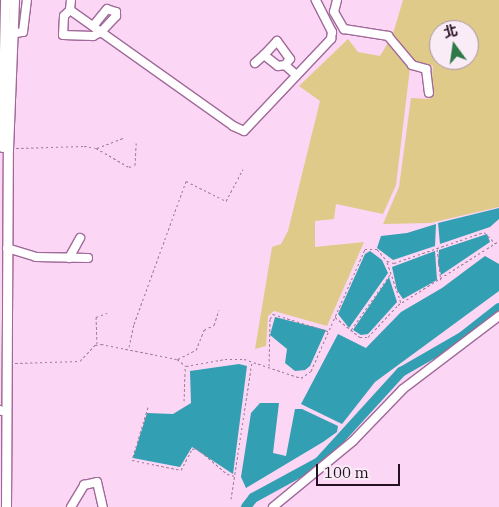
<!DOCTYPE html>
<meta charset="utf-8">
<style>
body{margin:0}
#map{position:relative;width:499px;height:507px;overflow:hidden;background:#fbd6f5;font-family:"IBM Plex Serif","Noto Sans TC",serif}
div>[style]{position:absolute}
.green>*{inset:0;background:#dfca8a}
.water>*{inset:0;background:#339fb2}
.river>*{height:10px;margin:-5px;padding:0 5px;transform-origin:5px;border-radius:5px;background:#339fb2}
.path>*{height:1px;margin-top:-0.5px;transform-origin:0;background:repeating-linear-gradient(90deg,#9b7d96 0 2.5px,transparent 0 5px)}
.roads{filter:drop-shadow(1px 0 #a06998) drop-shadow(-1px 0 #a06998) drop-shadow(0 1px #a06998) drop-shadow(0 -1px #a06998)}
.minor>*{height:8px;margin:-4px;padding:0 4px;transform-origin:4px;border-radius:4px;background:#fff}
.major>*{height:9px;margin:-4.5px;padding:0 4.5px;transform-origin:4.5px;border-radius:4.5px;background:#fff}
span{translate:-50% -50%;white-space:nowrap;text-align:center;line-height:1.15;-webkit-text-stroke:4.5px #f9ecf6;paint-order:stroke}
.north{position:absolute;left:429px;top:20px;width:50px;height:50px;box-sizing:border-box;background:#f9ecf6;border:1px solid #a494a1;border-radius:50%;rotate:346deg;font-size:14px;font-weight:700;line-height:20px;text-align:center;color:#250f22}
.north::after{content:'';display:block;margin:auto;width:18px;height:22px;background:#2e7947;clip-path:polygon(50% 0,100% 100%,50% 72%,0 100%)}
.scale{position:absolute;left:316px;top:464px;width:84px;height:22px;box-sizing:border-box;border:2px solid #250f22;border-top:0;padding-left:6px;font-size:15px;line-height:18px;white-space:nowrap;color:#250f22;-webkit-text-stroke:4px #f9ecf6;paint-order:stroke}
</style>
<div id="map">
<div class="green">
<i style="clip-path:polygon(evenodd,403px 0,499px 0,499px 207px,430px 223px,383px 224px,399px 187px,411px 98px,430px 99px,433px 66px,411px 62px,392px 37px,403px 0,439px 30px,469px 30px,469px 60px,439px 60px,439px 30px)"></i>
<i style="clip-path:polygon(348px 39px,358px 52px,380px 56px,389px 41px,410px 68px,396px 185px,383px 214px,336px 204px,334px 219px,315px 221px,315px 247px,364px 242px,327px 326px,274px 311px,268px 316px,266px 346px,255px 349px,272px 247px,281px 244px,288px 231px,320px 101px,299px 86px)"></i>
</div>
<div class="water">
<i style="clip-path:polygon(499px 208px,499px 219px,490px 227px,440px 244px,438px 223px)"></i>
<i style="clip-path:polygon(436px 224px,435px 246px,393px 260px,377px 248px,381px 236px,407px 233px)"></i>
<i style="clip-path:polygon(487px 234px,490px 242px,441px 275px,438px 263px,439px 250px)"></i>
<i style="clip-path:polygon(370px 251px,382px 260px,388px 273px,349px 328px,338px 314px,365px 254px)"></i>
<i style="clip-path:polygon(435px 251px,437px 280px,403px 299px,397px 290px,392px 267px)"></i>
<i style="clip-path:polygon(485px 256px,499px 264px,499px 291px,375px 382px,342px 424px,301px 404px,338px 334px,366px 348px,401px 312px,442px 288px)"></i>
<i style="clip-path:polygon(389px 277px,397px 302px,368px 334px,361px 335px,353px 330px)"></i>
<i style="clip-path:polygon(275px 317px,326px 330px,310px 366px,305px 370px,295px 371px,285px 363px,287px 349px,270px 335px)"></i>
<i style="clip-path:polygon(239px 364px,247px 366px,233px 474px,192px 447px,180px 467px,133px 458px,147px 413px,173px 414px,191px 403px,190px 371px)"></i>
<i style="clip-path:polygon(260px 403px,279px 403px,273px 453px,286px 456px,295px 409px,302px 409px,338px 426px,337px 432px,323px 442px,246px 488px,241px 477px,251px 413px)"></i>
</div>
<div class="river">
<i style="left:246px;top:507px;width:11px;rotate:-52deg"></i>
<i style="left:253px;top:498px;width:75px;rotate:-28.6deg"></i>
<i style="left:319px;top:462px;width:122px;rotate:-47.7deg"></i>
<i style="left:401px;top:372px;width:70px;rotate:-29.8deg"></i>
<i style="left:462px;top:337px;width:47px;rotate:-38.1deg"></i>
</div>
<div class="path">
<i style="left:16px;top:148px;width:68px;rotate:-1.7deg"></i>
<i style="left:84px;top:146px;width:12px;rotate:9deg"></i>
<i style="left:96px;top:148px;width:38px;rotate:30deg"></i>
<i style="left:129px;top:167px;width:6px;rotate:-18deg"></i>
<i style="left:135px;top:165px;width:22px;rotate:-87deg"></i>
<i style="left:97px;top:148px;width:30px;rotate:-21deg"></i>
<i style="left:437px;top:249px;width:31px;rotate:83deg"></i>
<i style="left:387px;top:262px;width:43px;rotate:71.1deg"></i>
<i style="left:335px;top:317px;width:32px;rotate:39deg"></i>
<i style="left:360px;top:337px;width:8px"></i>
<i style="left:368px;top:337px;width:44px;rotate:-46.8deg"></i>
<i style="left:398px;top:305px;width:120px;rotate:-32.4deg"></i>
<i style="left:351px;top:330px;width:70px;rotate:-54.9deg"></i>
<i style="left:97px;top:344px;width:27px;rotate:-92deg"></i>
<i style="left:96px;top:317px;width:12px;rotate:-20deg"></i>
<i style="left:129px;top:347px;width:24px;rotate:-78deg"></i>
<i style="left:134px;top:324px;width:152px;rotate:-70deg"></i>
<i style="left:186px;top:181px;width:45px;rotate:26.6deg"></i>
<i style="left:226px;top:201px;width:36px;rotate:-62deg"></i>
<i style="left:178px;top:359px;width:20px;rotate:-27deg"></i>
<i style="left:196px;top:350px;width:22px;rotate:-68deg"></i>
<i style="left:204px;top:330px;width:11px;rotate:-27deg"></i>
<i style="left:214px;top:325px;width:16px;rotate:-72deg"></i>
<i style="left:15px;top:363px;width:65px;rotate:-1.8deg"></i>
<i style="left:80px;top:361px;width:22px;rotate:-47deg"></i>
<i style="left:95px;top:345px;width:6px;rotate:-9deg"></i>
<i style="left:101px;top:344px;width:77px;rotate:11.2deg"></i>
<i style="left:177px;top:359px;width:11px;rotate:38deg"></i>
<i style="left:186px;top:366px;width:40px;rotate:-10deg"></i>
<i style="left:225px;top:359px;width:19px"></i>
<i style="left:244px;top:359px;width:60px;rotate:18.4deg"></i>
<i style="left:301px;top:378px;width:12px;rotate:-35deg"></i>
<i style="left:311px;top:371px;width:133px;rotate:-66.1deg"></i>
<i style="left:365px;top:249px;width:12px"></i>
<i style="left:377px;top:249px;width:16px;rotate:50deg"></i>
<i style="left:387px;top:261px;width:7px;rotate:16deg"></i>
<i style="left:394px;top:263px;width:95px;rotate:-19deg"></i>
<i style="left:484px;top:232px;width:16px;rotate:45deg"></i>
<i style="left:269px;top:366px;width:47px;rotate:-88.8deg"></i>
<i style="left:270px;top:319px;width:6px;rotate:-59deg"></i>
<i style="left:273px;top:314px;width:58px;rotate:17.2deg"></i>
<i style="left:184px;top:401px;width:35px;rotate:-88deg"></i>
<i style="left:148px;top:407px;width:55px;rotate:106.8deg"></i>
<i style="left:132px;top:460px;width:50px;rotate:11.5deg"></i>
<i style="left:181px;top:470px;width:24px;rotate:-62deg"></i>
<i style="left:192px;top:449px;width:5px;rotate:-11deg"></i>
<i style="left:197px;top:448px;width:40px;rotate:41deg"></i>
<i style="left:227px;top:474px;width:8px;rotate:14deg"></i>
<i style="left:231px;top:499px;width:139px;rotate:-81.3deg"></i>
</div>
<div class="roads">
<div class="minor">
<i style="left:71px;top:0;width:10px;rotate:96deg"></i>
<i style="left:70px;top:10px;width:200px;rotate:35.4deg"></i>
<i style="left:233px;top:126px;width:12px;rotate:24deg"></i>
<i style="left:244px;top:131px;width:127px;rotate:-46.6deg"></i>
<i style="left:331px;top:39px;width:7px;rotate:-82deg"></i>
<i style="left:332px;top:32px;width:36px;rotate:-117deg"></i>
<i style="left:337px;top:0;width:12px;rotate:104deg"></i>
<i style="left:334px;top:12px;width:20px;rotate:60deg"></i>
<i style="left:344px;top:29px;width:45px;rotate:9deg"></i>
<i style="left:388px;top:36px;width:38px;rotate:50deg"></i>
<i style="left:412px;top:65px;width:15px;rotate:16deg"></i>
<i style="left:426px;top:69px;width:24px;rotate:83deg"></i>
<i style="left:70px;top:10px;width:8px;rotate:135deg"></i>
<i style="left:64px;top:16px;width:19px;rotate:93deg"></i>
<i style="left:63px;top:35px;width:30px;rotate:2deg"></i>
<i style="left:93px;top:36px;width:9px;rotate:-27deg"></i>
<i style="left:101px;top:32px;width:22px;rotate:-47deg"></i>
<i style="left:116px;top:16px;width:4px;rotate:-90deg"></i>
<i style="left:116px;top:12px;width:9px;rotate:-162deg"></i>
<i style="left:107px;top:9px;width:22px;rotate:129deg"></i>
<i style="left:7px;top:35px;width:16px;rotate:-11deg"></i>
<i style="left:23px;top:32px;width:32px;rotate:-83deg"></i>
<i style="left:255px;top:63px;width:12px;rotate:-42deg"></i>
<i style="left:285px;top:65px;width:7px;rotate:172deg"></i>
<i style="left:278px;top:66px;width:18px;rotate:-142deg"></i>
<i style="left:264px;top:55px;width:19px;rotate:-47deg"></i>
<i style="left:277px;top:41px;width:22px;rotate:54deg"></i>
<i style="left:290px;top:59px;width:8px;rotate:130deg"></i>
<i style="left:285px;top:65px;width:15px;rotate:42deg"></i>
<i style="left:7px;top:248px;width:30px;rotate:17deg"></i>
<i style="left:36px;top:257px;width:52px;rotate:1.1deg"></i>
<i style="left:69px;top:258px;width:23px;rotate:-61deg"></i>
<i style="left:0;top:410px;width:2px;rotate:27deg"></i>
<i style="left:71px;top:507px;width:26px;rotate:-59deg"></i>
<i style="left:84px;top:485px;width:13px;rotate:-13deg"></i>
<i style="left:97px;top:482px;width:26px;rotate:77deg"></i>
<i style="left:273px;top:507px;width:104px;rotate:-39.5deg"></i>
<i style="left:353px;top:441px;width:72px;rotate:-46.1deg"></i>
<i style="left:403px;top:389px;width:121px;rotate:-37.2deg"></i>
</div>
<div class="major">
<i style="left:2px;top:147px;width:147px;rotate:-88.8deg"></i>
<i style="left:6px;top:507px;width:358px;rotate:-89.7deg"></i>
<i style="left:8px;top:149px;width:149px;rotate:-87.7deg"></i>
</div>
</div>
<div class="north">北</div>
<div class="scale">100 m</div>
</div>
